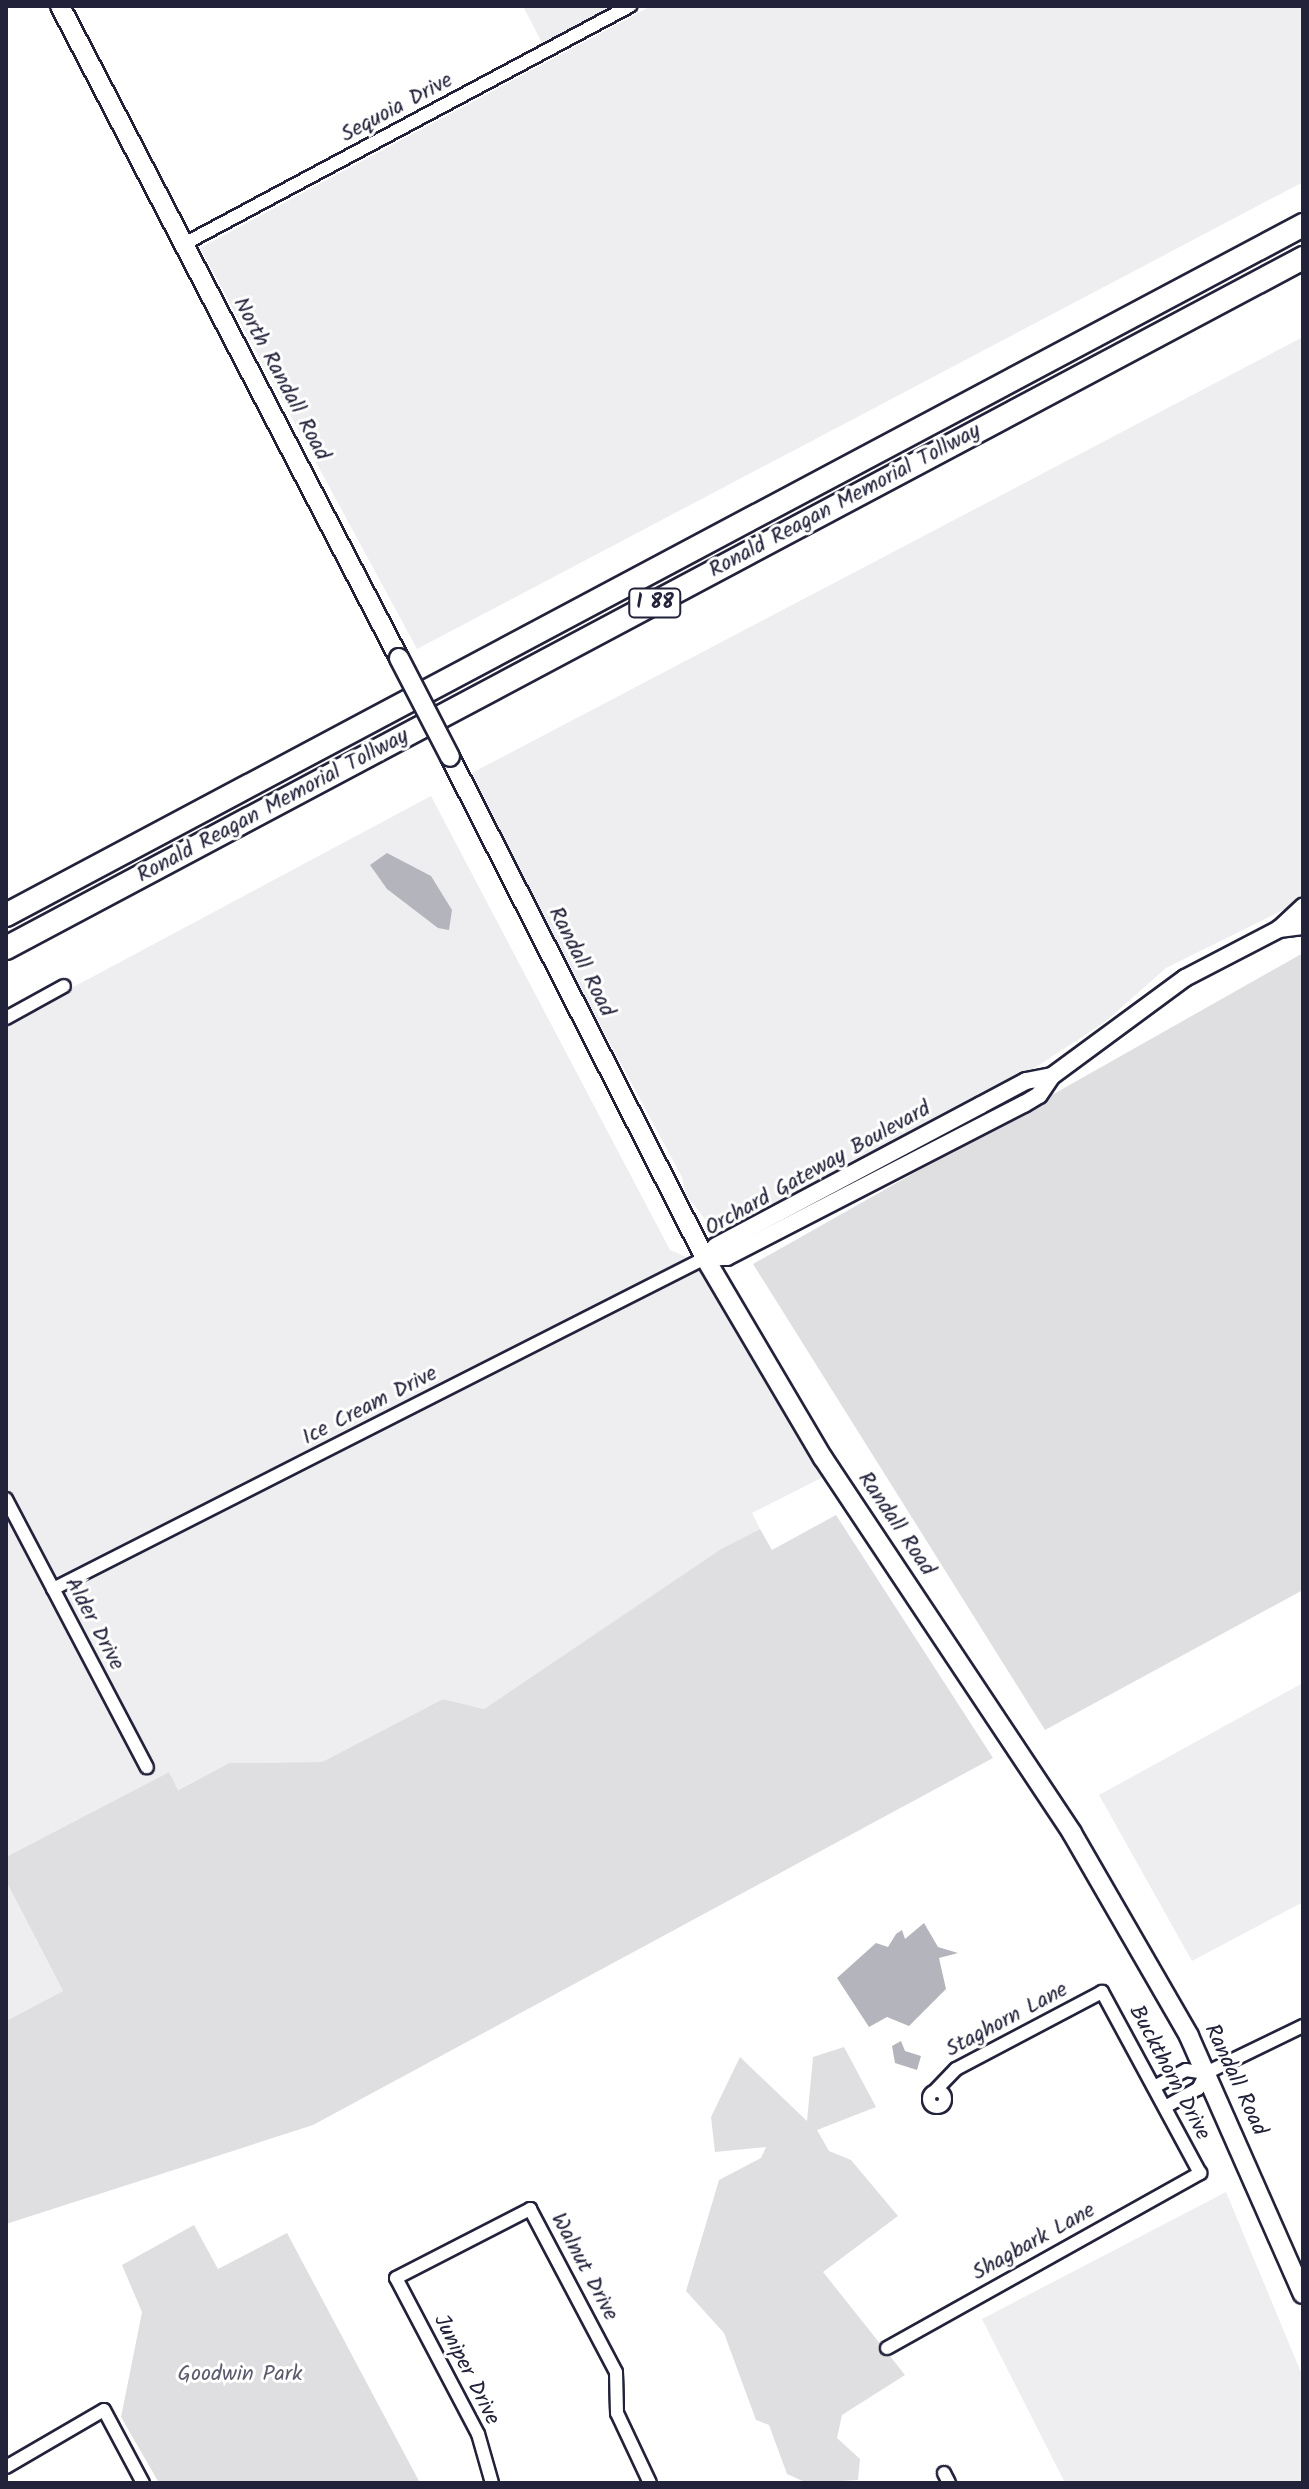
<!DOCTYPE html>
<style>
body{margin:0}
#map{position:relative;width:1309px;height:2489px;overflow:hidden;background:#fff;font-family:Kalam,sans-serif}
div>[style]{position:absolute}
.built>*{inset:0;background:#eeeef1}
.green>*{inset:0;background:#dfdfe2}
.water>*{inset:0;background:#b4b4bc}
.roads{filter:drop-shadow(2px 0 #22223b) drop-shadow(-2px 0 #22223b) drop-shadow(0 2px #22223b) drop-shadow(0 -2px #22223b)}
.minor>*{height:12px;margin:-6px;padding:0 6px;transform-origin:6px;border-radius:6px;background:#fff}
.minor>.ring{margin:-6px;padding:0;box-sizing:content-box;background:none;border:12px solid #fff;border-radius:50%}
.tertiary>*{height:16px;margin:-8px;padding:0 8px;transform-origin:8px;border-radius:8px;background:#fff}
.secondary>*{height:18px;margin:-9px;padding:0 9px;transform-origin:9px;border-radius:9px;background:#fff}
.motorway>*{height:22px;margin:-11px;padding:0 11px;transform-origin:11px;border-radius:11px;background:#fff}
.bridges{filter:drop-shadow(2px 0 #22223b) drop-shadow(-2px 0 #22223b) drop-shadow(0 2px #22223b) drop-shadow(0 -2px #22223b)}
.secondary-bridge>*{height:18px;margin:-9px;padding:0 9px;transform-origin:9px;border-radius:9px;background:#fff}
span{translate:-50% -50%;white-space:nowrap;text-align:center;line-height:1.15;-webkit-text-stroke:6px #fff;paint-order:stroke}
.shield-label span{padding:2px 6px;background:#fff;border:2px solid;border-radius:6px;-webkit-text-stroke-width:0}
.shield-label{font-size:20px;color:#22223b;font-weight:700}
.street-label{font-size:22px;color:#22223b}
.park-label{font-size:22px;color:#5b5b6d}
.frame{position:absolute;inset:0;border:8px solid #22223b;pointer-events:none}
</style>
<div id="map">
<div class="built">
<i style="clip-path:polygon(523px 6px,616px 6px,543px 45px)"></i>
<i style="clip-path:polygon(651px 6px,1303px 6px,1303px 182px,417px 649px,200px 248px)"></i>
<i style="clip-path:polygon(1303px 337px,1303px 900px,1166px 968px,1105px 1022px,1022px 1076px,753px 1216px,731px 1224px,706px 1220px,686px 1195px,682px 1177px,466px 776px)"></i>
<i style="clip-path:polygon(431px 796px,670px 1250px,703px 1264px,829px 1474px,752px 1513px,760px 1529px,721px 1549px,484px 1709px,443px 1699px,322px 1762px,229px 1763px,177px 1790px,169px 1772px,6px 1857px,6px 1023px)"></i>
<i style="clip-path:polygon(1303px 1683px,1303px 1902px,1192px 1961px,1099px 1795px)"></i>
<i style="clip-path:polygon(6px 1881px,63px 1991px,6px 2021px)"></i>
<i style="clip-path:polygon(1226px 2192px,1303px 2377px,1303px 2483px,1065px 2483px,982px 2319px)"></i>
</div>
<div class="green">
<i style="clip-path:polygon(1303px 953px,1303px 1590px,1045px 1730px,753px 1264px)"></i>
<i style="clip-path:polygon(1042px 1080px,1021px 1099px,910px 1156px,970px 1119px)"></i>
<i style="clip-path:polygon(836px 1515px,993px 1758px,313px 2125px,6px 2224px,6px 2021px,63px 1991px,6px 1881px,6px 1857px,169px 1772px,178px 1790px,229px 1763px,322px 1762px,443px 1699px,484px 1709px,721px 1549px,760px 1529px,772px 1550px)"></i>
<i style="clip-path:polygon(844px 2047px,876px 2107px,817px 2130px,829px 2151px,851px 2160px,898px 2216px,823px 2272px,905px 2375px,842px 2415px,837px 2438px,860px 2459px,858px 2480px,807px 2483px,787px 2474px,769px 2425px,756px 2420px,724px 2333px,686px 2291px,719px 2180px,761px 2158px,766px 2147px,715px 2152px,711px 2117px,740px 2057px,807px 2121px,813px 2057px)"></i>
<i style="clip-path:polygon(194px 2225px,218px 2269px,287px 2233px,420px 2483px,159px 2483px,121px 2417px,142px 2312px,122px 2265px)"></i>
</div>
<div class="water">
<i style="clip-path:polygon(387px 853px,431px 876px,452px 910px,449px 930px,438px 928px,387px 889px,370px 865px)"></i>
<i style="clip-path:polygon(924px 1923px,938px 1947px,958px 1953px,939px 1958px,946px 1989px,909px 2026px,887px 2017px,869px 2027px,837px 1978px,876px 1943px,888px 1947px,896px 1934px,902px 1930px,905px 1939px)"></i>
<i style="clip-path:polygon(901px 2041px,905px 2051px,921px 2056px,917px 2070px,895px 2063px,892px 2046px)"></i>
</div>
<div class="roads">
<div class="minor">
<i style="left:184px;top:244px;width:506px;rotate:-28.09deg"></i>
<i style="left:6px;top:1018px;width:66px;rotate:-28.9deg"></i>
<i style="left:6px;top:1499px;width:303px;rotate:62.3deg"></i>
<i style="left:53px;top:1589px;width:731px;rotate:-26.92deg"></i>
<i style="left:1206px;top:2073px;width:108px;rotate:-25.9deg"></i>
<i style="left:1154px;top:2087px;width:36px;rotate:-28deg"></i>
<i style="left:1186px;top:2070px;width:20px;rotate:9deg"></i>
<i class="ring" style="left:929px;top:2091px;width:4px;height:4px"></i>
<i style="left:1165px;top:2107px;width:38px;rotate:-29deg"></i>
<i style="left:1198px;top:2089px;width:18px;rotate:-63deg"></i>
<i style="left:887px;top:2348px;width:359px;rotate:-29.2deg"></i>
<i style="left:1200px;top:2173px;width:206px;rotate:-118.4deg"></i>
<i style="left:1102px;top:1992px;width:165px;rotate:152.2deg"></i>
<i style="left:956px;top:2069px;width:29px;rotate:134deg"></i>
<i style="left:6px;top:2467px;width:113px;rotate:-30.2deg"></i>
<i style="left:104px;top:2410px;width:83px;rotate:61.9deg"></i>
<i style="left:944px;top:2473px;width:11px;rotate:63deg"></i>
<i style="left:492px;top:2483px;width:51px;rotate:-105.9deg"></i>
<i style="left:478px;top:2434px;width:176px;rotate:-117.7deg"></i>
<i style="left:396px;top:2278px;width:151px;rotate:-27.2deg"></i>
<i style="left:530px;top:2209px;width:184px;rotate:62.2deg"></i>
<i style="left:616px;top:2372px;width:41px;rotate:88.6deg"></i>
<i style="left:617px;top:2413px;width:77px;rotate:64.8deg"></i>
</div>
<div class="tertiary">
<i style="left:1279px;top:929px;width:24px;rotate:-7deg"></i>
<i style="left:705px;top:1258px;width:22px;rotate:-3deg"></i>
<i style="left:727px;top:1257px;width:334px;rotate:-27.3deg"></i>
<i style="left:1024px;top:1104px;width:17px;rotate:-31deg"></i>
<i style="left:1039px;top:1095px;width:23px;rotate:-56deg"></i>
<i style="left:1052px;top:1076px;width:165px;rotate:-36.4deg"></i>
<i style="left:1185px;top:978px;width:106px;rotate:-27.5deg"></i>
<i style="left:1279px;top:929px;width:33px;rotate:-43deg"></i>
<i style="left:705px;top:1258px;width:16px;rotate:-47deg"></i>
<i style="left:716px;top:1246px;width:300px;rotate:-28deg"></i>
<i style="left:981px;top:1105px;width:51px;rotate:-28.1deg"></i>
<i style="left:1026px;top:1081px;width:26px;rotate:-11deg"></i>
</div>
<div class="secondary">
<i style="left:60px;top:6px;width:735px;rotate:62.53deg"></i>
<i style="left:450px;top:757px;width:562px;rotate:63.02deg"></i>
<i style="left:705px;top:1258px;width:232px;rotate:59.5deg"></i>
<i style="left:823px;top:1458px;width:450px;rotate:56.4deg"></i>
<i style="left:1072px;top:1833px;width:234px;rotate:60deg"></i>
<i style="left:1189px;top:2036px;width:282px;rotate:66.2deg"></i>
</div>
<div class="motorway">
<i style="left:6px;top:915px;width:1469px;rotate:-28.01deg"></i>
<i style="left:6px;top:948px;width:1469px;rotate:-28.01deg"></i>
</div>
</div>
<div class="bridges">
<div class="secondary-bridge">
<i style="left:399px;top:658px;width:111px;rotate:62.7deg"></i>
</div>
</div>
<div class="shield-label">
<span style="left:655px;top:603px">I 88</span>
</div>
<div class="street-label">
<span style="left:397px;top:108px;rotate:-28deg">Sequoia Drive</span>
<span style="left:281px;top:379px;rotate:62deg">North Randall Road</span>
<span style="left:845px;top:501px;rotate:-28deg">Ronald Reagan Memorial Tollway</span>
<span style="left:273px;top:806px;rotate:-28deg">Ronald Reagan Memorial Tollway</span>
<span style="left:581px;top:962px;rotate:63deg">Randall Road</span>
<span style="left:818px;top:1169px;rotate:-29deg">Orchard Gateway Boulevard</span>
<span style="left:370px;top:1406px;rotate:-27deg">Ice Cream Drive</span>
<span style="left:896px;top:1524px;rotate:56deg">Randall Road</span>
<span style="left:94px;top:1624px;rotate:62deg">Alder Drive</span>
<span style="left:1007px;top:2020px;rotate:-28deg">Staghorn Lane</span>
<span style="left:1169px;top:2073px;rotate:62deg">Buckthorn Drive</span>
<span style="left:1235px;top:2080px;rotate:65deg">Randall Road</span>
<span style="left:1034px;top:2242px;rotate:-29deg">Shagbark Lane</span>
<span style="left:584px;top:2267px;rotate:62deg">Walnut Drive</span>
<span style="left:466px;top:2370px;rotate:63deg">Juniper Drive</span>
</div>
<div class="park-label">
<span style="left:240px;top:2375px">Goodwin Park</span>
</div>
<div class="frame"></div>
</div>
